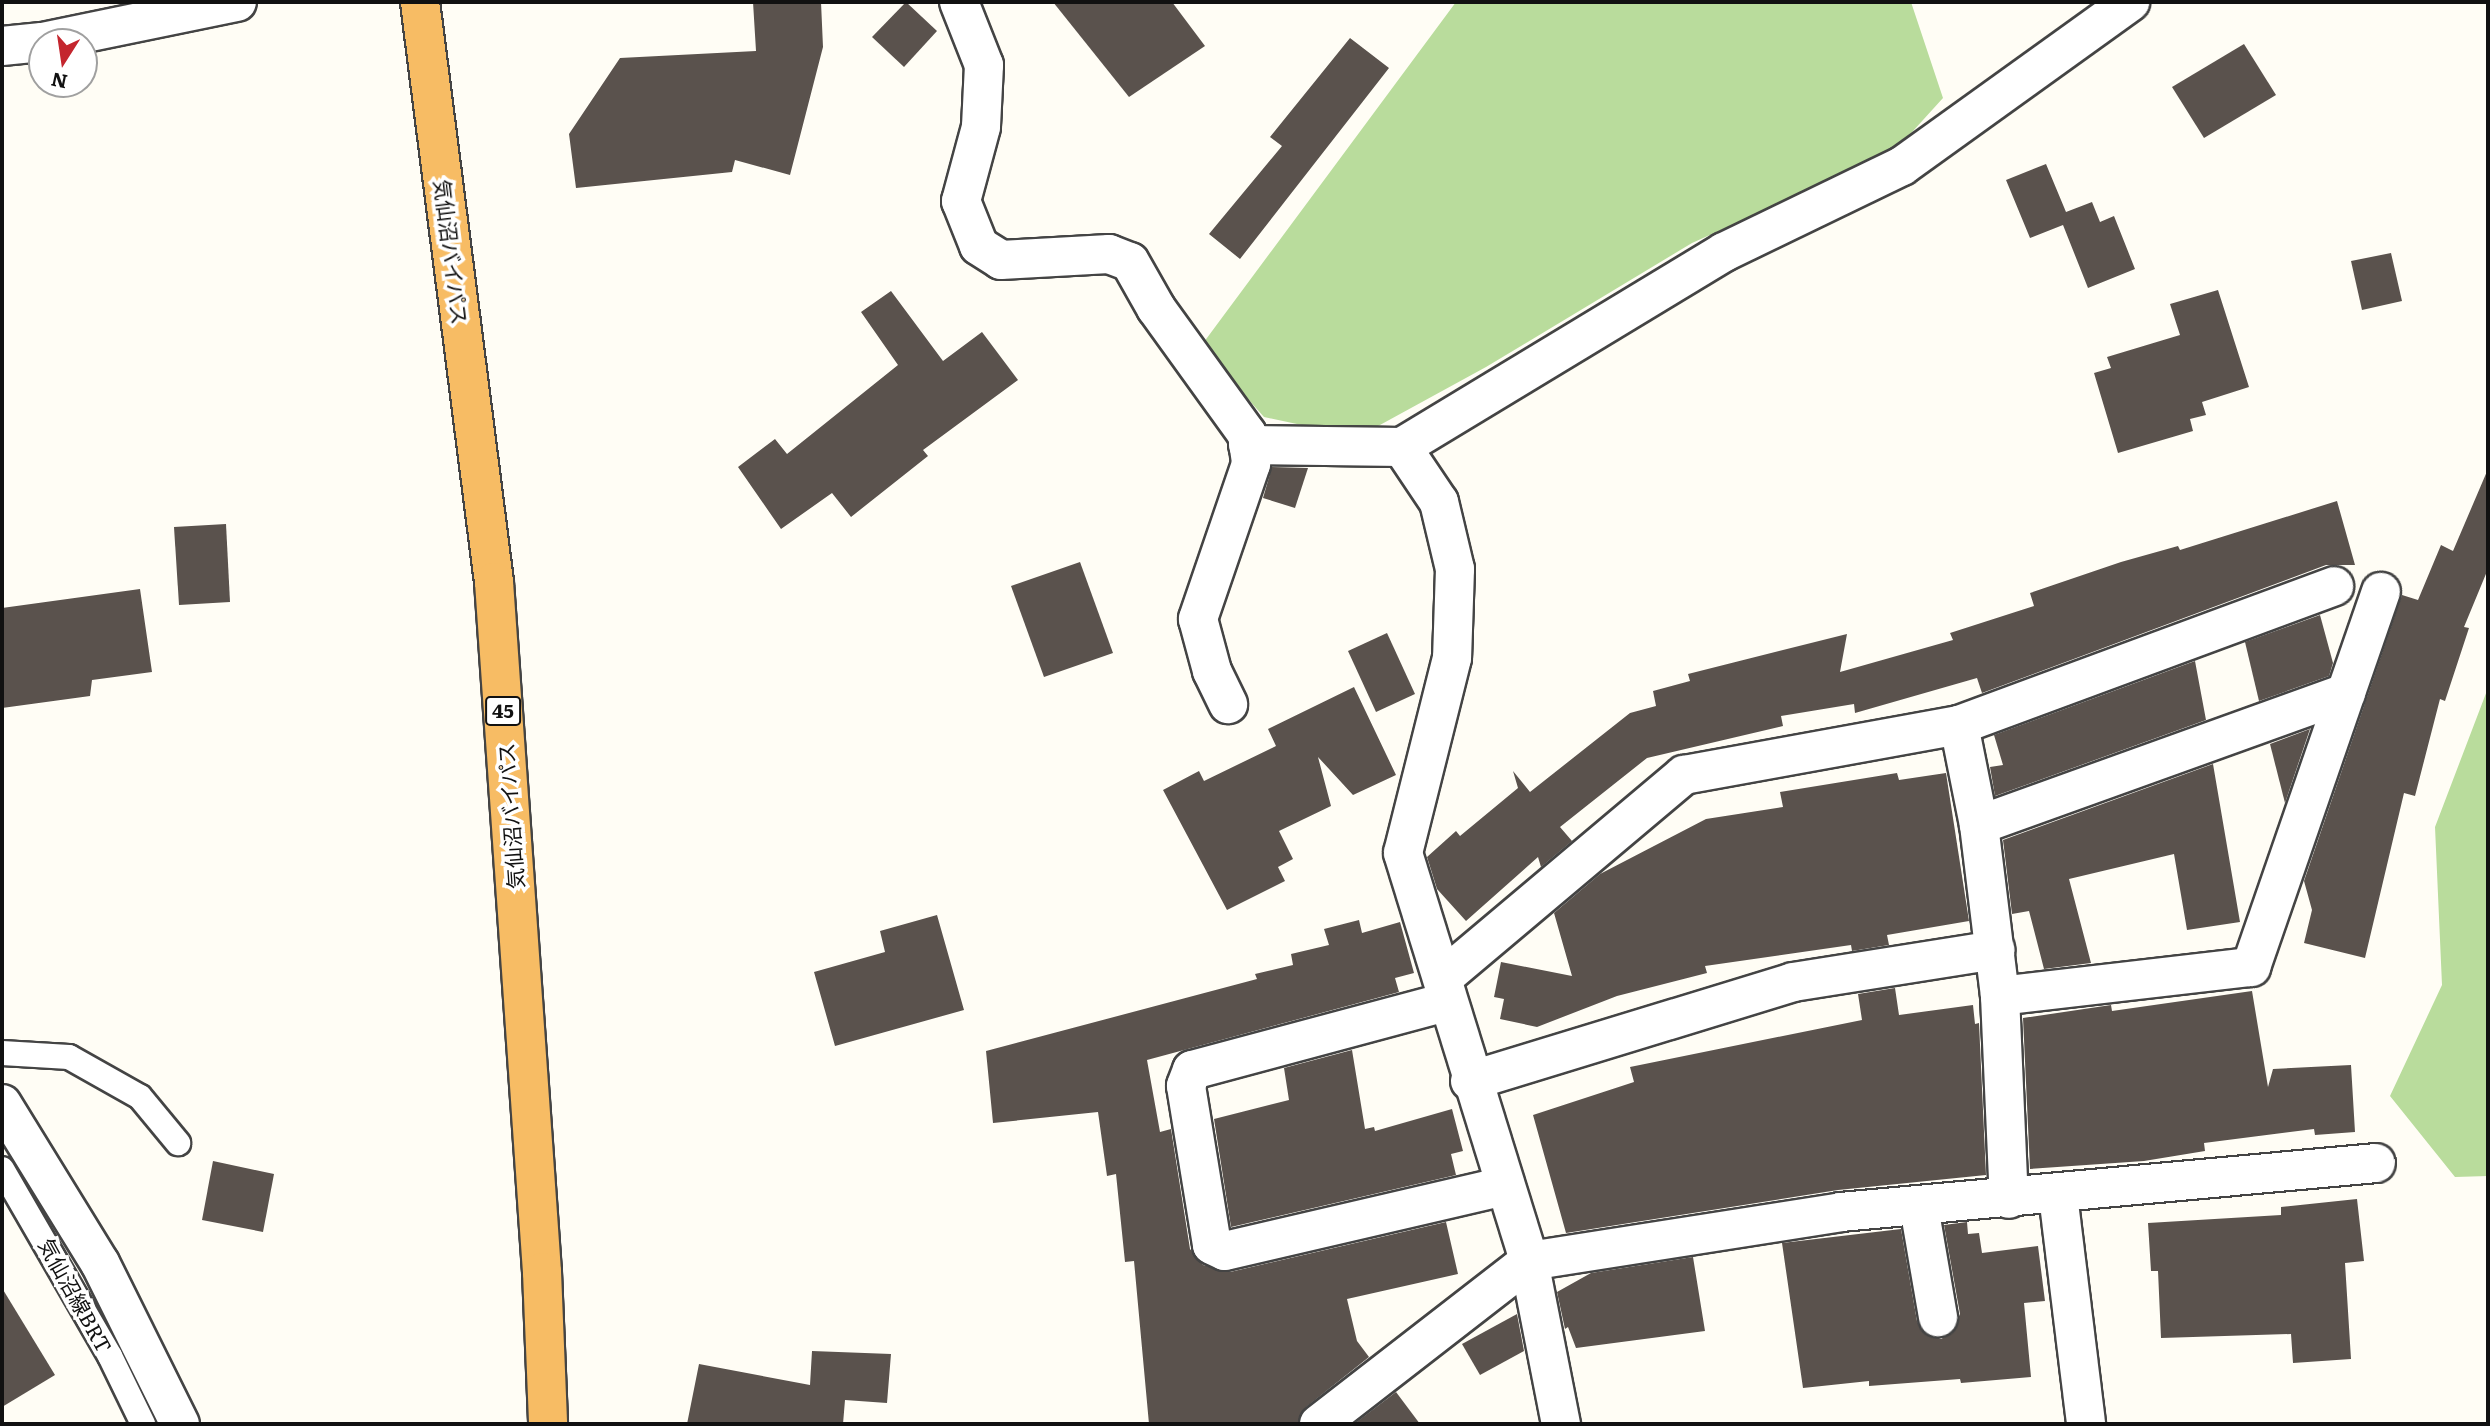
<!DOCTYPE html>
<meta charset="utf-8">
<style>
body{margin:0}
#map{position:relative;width:2490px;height:1426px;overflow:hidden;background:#fffdf5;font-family:Literata,"Noto Sans JP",serif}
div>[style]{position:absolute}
.forest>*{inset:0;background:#b9dc9c}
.building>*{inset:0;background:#5a524d}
.roads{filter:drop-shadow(2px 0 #444) drop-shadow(-2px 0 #444) drop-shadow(0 2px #444) drop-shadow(0 -2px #444)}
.service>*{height:24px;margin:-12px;padding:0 12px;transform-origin:12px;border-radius:12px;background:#fff}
.minor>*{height:38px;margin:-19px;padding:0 19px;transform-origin:19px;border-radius:19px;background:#fff}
.tertiary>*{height:38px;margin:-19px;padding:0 19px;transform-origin:19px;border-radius:19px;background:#fff}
.trunk>*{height:38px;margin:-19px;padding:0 19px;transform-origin:19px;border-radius:19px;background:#f7bc64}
span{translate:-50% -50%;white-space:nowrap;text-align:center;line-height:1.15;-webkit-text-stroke:7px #fff;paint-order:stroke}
.shield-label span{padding:2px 5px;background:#fff;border:2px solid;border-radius:5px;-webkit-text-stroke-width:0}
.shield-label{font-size:19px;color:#111;font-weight:700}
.street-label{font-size:21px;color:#111}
.frame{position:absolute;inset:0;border:4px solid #111;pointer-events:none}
.north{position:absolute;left:28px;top:28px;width:70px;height:70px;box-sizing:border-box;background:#fff;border:2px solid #a0a0a0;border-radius:50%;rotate:192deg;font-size:19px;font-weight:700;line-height:28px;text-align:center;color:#111}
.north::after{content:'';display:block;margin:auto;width:24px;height:32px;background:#c4262e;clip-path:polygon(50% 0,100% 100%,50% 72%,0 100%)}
</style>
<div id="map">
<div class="forest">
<i style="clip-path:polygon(1456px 2px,1911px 2px,1943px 98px,1893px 153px,1692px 243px,1486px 367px,1358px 437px,1264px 417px,1201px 346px)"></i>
<i style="clip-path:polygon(2488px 688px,2488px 1176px,2455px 1177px,2390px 1096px,2442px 985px,2435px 827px)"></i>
</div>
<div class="building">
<i style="clip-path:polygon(753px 2px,821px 2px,823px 47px,790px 175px,735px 160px,732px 172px,576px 188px,569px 134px,620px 58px,756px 51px)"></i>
<i style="clip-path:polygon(906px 2px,937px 31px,904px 67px,872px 37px)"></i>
<i style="clip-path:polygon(1053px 2px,1172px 2px,1205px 46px,1129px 97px)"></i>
<i style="clip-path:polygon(1350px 38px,1389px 68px,1240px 259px,1209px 234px,1282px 146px,1270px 137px)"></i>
<i style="clip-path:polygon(2244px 44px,2276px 95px,2204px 138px,2172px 87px)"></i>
<i style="clip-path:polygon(2046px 164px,2066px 212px,2092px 202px,2100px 222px,2114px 216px,2135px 269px,2088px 288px,2063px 225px,2030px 238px,2006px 180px)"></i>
<i style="clip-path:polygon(2391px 253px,2402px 301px,2362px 310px,2351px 261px)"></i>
<i style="clip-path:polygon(2218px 290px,2249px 387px,2202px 402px,2206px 415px,2190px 419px,2193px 431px,2118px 453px,2094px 373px,2111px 368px,2107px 357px,2180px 335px,2170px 304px)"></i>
<i style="clip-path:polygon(891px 291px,943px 361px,982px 332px,1018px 380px,923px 450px,928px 456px,851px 517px,832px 493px,781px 529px,738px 467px,775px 439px,787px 454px,898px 365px,861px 312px)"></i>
<i style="clip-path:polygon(1272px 467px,1308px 468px,1295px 508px,1263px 498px)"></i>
<i style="clip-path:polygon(2488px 469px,2488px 569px,2464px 627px,2469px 628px,2445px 701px,2440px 699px,2415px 796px,2404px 793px,2365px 958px,2304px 943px,2312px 910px,2304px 881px,2402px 595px,2418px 600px,2441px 545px,2453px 551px)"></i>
<i style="clip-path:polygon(2337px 501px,2355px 565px,2326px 565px,1982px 693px,1977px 678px,1855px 713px,1854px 704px,1781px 716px,1783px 726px,1647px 758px,1560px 827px,1572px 841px,1541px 867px,1538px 857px,1466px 921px,1437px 889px,1427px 857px,1456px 831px,1460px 836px,1518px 788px,1513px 771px,1530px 792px,1630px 713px,1656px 706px,1653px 691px,1690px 681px,1688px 674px,1847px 634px,1840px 672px,1953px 640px,1950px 633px,2034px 606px,2030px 593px,2121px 562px,2178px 546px,2180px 550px)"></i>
<i style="clip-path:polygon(226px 524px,230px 602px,179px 605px,174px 527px)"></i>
<i style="clip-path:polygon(1080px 562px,1113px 653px,1044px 677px,1011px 586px)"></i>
<i style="clip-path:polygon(140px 589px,152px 672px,92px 680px,90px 696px,2px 708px,2px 608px)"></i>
<i style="clip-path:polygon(2320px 615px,2333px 663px,2329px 676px,2259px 701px,2245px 642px)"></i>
<i style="clip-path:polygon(1387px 633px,1415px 694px,1376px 712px,1348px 651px)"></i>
<i style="clip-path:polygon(2195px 661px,2206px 720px,1995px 796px,1990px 767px,2003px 765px,1994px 735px)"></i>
<i style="clip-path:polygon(1354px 687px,1396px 775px,1353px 795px,1318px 757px,1331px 806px,1279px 831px,1293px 859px,1278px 867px,1285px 881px,1227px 910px,1163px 790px,1199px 771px,1204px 781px,1276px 746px,1268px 729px)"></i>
<i style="clip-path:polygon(2310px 729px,2285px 803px,2270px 744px)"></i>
<i style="clip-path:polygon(2213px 764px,2240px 922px,2187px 930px,2174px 854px,2069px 879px,2091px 963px,2044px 969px,2029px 911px,2012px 914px,2003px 840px)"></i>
<i style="clip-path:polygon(1897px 773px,1899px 780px,1946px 773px,1969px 921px,1887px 935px,1889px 945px,1852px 951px,1851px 945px,1705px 966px,1707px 973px,1617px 996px,1537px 1027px,1500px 1019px,1504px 999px,1494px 997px,1501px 962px,1572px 976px,1554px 913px,1600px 874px,1706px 819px,1783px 807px,1780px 792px)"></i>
<i style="clip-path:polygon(937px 915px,964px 1010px,835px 1046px,814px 972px,885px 952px,880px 931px)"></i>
<i style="clip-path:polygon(1359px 920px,1362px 933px,1400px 922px,1414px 973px,1395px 978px,1399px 992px,1147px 1060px,1160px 1132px,1171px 1129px,1190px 1249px,1203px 1265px,1230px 1272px,1446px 1222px,1458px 1274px,1347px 1299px,1357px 1341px,1369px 1357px,1306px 1407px,1298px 1424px,1149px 1424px,1134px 1261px,1125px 1262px,1116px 1174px,1107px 1176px,1098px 1112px,993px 1123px,986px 1051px,1257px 979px,1255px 974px,1293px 965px,1291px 954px,1329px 945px,1324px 929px)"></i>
<i style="clip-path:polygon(1895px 988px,1899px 1015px,1973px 1005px,1975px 1024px,1979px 1023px,1986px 1175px,1838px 1190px,1566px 1233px,1533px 1115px,1634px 1082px,1630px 1067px,1862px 1020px,1858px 994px)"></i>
<i style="clip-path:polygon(2252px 991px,2268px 1087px,2273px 1069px,2351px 1065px,2355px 1132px,2315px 1135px,2314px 1129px,2204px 1143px,2205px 1151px,2144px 1161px,2030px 1169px,2023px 1018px,2111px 1005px,2112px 1011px)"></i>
<i style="clip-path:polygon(1352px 1050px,1365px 1129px,1374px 1127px,1375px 1131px,1452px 1109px,1463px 1151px,1451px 1154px,1456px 1175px,1231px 1227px,1214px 1119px,1289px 1100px,1284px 1068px)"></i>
<i style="clip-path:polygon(213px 1161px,274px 1174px,263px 1232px,202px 1220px)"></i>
<i style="clip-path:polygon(2357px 1199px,2364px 1261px,2345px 1263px,2351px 1359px,2293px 1363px,2291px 1334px,2161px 1338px,2158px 1271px,2151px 1271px,2148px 1223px,2281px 1215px,2281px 1207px)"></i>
<i style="clip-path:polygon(1967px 1222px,1968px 1234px,1979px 1233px,1982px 1253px,2038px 1246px,2045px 1301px,2024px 1303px,2031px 1377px,1961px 1383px,1960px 1379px,1869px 1386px,1869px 1381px,1803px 1388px,1782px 1243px,1901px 1229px,1917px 1321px,1922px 1331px,1941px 1339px,1952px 1333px,1960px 1314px,1944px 1225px)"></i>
<i style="clip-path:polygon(1693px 1257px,1705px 1331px,1576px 1348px,1568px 1327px,1565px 1329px,1557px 1292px,1591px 1273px)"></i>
<i style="clip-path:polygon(2px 1288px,55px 1375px,2px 1407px)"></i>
<i style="clip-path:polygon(1517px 1314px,1524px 1351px,1480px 1375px,1462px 1344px)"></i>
<i style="clip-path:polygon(812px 1351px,891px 1354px,887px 1403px,845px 1400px,843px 1424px,687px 1424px,699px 1364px,810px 1385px)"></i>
<i style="clip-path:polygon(1396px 1392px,1420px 1424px,1354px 1424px)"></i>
</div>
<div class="roads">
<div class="service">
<i style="left:2px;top:1053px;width:67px;rotate:3.4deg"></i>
<i style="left:69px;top:1057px;width:81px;rotate:29.4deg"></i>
<i style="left:140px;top:1097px;width:60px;rotate:50.4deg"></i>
<i style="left:2px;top:1169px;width:216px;rotate:60deg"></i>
<i style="left:110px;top:1356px;width:76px;rotate:64.1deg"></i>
</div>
<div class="minor">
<i style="left:959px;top:2px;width:68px;rotate:68.4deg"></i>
<i style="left:984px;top:65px;width:62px;rotate:92.8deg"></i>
<i style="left:981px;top:127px;width:77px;rotate:105.1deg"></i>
<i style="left:961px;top:201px;width:48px;rotate:68.2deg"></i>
<i style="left:979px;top:246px;width:26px;rotate:32deg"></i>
<i style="left:1001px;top:260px;width:108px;rotate:-3.2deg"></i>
<i style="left:1109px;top:254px;width:22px;rotate:21deg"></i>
<i style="left:1130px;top:262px;width:53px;rotate:60.5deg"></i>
<i style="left:1156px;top:308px;width:155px;rotate:54.2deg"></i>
<i style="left:1247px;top:434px;width:30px;rotate:82deg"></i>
<i style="left:1251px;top:464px;width:164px;rotate:108.9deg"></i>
<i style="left:1198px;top:619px;width:54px;rotate:74.9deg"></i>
<i style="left:1212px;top:671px;width:37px;rotate:64deg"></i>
<i style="left:1248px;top:445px;width:154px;rotate:0.7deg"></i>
<i style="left:1402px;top:447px;width:66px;rotate:56.1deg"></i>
<i style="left:1439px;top:502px;width:69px;rotate:76.6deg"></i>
<i style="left:1455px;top:569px;width:89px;rotate:91.9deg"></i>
<i style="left:1452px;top:658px;width:201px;rotate:104.1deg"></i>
<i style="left:1403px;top:853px;width:427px;rotate:72.8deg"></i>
<i style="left:1529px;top:1261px;width:166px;rotate:78.9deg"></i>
<i style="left:1402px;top:447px;width:376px;rotate:-31.2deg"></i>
<i style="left:1724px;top:252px;width:198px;rotate:-25.8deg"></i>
<i style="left:1902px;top:166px;width:281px;rotate:-35.7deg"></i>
<i style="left:1959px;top:725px;width:102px;rotate:78.7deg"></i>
<i style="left:1979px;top:825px;width:172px;rotate:83deg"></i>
<i style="left:2000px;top:996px;width:203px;rotate:87.5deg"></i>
<i style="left:1979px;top:825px;width:390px;rotate:-19.8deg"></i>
<i style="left:1444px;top:977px;width:314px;rotate:-40.1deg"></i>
<i style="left:1684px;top:775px;width:280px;rotate:-10.3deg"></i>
<i style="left:1959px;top:725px;width:400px;rotate:-20.3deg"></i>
<i style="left:2000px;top:996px;width:253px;rotate:-6.6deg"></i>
<i style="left:2251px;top:967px;width:397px;rotate:-70.9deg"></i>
<i style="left:1446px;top:1002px;width:263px;rotate:165deg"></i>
<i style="left:1192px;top:1070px;width:17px;rotate:111deg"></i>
<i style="left:1186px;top:1086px;width:161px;rotate:80.7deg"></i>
<i style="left:1212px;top:1245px;width:14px;rotate:25deg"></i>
<i style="left:1225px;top:1251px;width:286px;rotate:-13.1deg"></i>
<i style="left:1470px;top:1081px;width:338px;rotate:-17deg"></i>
<i style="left:1793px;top:982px;width:205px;rotate:-9deg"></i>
<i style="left:2px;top:1104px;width:187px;rotate:58.4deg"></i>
<i style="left:100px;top:1263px;width:180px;rotate:63.6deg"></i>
<i style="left:2058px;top:1195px;width:231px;rotate:83deg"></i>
<i style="left:1919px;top:1207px;width:112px;rotate:80.2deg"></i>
<i style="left:1319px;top:1424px;width:266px;rotate:-37.8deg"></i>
<i style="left:1529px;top:1261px;width:316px;rotate:-8.9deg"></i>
<i style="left:1841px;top:1212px;width:537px;rotate:-5.23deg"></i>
</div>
<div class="tertiary">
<i style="left:42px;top:42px;width:199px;rotate:-11.6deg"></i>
<i style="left:2px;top:46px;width:40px;rotate:-5.7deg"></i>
</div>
<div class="trunk">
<i style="left:420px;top:2px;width:585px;rotate:82.73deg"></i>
<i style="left:494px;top:582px;width:692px;rotate:86.02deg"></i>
<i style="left:542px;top:1272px;width:152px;rotate:87.7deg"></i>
</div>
</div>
<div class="shield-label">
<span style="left:503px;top:711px">45</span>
</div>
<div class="street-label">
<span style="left:452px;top:252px;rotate:83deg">気仙沼バイパス</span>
<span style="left:510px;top:816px;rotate:-94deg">気仙沼バイパス</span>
<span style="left:76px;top:1295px;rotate:61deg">気仙沼線BRT</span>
</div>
<div class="frame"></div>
<div class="north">N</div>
</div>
